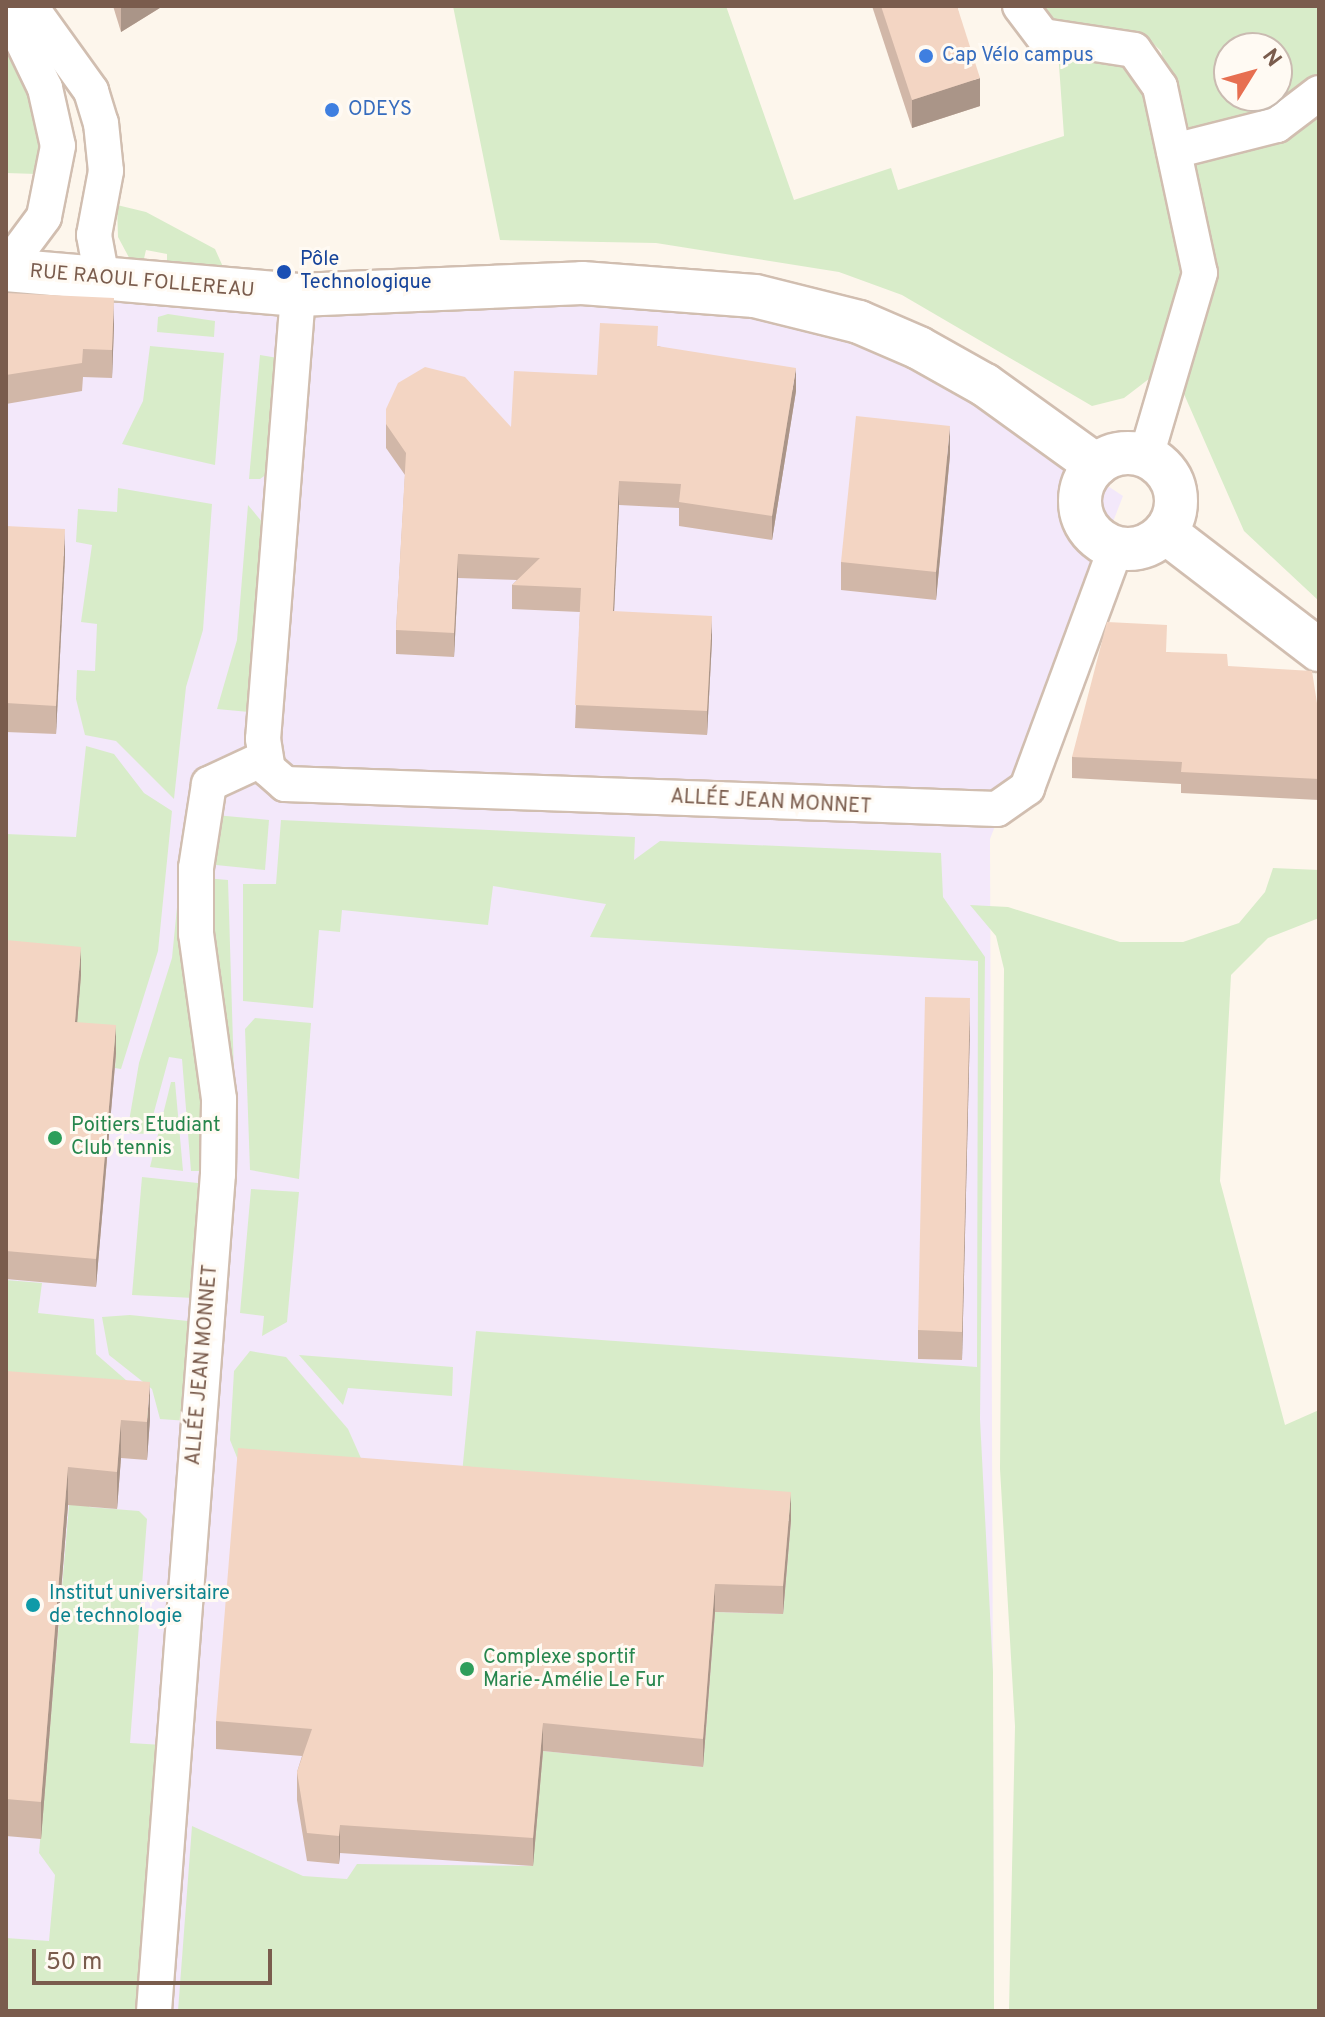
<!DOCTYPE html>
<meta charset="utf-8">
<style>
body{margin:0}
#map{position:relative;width:1325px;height:2017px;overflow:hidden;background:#fdf6ec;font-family:Overpass,sans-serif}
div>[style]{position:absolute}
.education>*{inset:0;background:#f3e8fa}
.green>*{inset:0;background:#d8ecc9}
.roads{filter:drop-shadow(2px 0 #d1beb0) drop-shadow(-2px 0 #d1beb0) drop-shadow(0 2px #d1beb0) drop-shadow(0 -2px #d1beb0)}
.minor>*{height:34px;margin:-17px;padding:0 17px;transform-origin:17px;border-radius:17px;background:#fff}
.tertiary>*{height:42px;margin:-21px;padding:0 21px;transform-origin:21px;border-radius:21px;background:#fff}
.tertiary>.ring{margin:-21px;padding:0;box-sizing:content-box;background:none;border:42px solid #fff;border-radius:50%}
.wall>*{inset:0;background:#d1b7a8}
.shaded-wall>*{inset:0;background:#aa9588}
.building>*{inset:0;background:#f3d5c3}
.dots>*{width:22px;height:22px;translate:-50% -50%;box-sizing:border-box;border:4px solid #fffaf3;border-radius:50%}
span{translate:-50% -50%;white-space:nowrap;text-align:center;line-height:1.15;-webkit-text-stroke:6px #fffaf3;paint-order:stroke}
.shop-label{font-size:20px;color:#366cbe}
.left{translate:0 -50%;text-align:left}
.transit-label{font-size:20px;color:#164399}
.street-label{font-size:20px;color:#7a5c4d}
.leisure-label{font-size:20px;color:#27864d}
.culture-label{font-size:20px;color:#0d838f}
.frame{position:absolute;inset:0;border:8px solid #7a5c4d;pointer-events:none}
.north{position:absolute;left:1213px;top:32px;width:80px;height:80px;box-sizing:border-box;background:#fffaf3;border:2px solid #cabbb1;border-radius:50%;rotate:53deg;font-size:22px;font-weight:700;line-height:32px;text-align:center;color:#7a5c4d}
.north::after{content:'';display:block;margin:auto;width:28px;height:36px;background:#e76f51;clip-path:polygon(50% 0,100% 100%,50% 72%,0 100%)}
.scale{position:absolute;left:32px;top:1949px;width:240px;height:36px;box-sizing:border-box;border:4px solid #7a5c4d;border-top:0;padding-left:10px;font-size:24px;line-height:28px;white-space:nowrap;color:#7a5c4d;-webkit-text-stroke:6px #fffaf3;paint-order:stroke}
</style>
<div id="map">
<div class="education">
<i style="clip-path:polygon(6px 285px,693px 303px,854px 337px,935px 372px,1123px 496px,990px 839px,994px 2011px,6px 2011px)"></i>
</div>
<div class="green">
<i style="clip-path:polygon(453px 6px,726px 6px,794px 200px,891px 168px,898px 190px,1064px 136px,1058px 51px,1119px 59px,1144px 84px,1187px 260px,1158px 372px,1124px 398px,1092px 406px,902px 295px,839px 272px,656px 243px,500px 240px)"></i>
<i style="clip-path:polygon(evenodd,1031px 6px,1319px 6px,1319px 601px,1244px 531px,1180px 385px,1214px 275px,1161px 51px,1142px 33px,1056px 25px,1031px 6px,1229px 48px,1277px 48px,1277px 96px,1229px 96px,1229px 48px)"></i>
<i style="clip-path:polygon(6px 37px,24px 70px,39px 126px,37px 174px,6px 173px)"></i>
<i style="clip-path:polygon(117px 205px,146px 212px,215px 249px,224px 269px,167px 262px,167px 254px,146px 250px,142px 267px,133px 265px,118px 237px)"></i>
<i style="clip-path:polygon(168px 314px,215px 321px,214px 337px,157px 332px,158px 317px)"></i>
<i style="clip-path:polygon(150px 346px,224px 353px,215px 465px,122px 444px,143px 401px)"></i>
<i style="clip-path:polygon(260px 355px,278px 358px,267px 474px,260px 479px,249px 479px)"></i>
<i style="clip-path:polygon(118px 488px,212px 504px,203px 630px,186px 687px,174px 799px,116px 741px,85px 735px,76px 699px,77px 670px,95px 671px,97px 624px,81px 622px,92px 545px,76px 542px,78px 509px,117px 512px)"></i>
<i style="clip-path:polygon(248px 505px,263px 523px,249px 712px,217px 709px,237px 640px)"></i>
<i style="clip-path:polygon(86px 746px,114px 754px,144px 793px,172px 811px,158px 951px,121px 1069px,115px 1068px,116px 1053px,6px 968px,6px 834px,76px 837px)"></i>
<i style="clip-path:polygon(215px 815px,269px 820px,265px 870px,206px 864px)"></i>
<i style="clip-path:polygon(281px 820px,635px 837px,634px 860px,660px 841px,941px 853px,943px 897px,985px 957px,980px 1419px,993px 1672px,994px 2011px,178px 2011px,192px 1826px,303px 1876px,347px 1879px,357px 1864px,532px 1866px,543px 1751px,703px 1767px,715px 1612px,783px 1614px,791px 1520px,460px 1494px,476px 1331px,977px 1367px,978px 961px,590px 937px,606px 904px,493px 886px,488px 925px,342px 910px,340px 932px,319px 930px,313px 1008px,243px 1001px,243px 884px,276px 884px)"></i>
<i style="clip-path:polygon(1273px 868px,1319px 870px,1319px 918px,1268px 938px,1231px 975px,1220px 1181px,1285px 1425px,1319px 1410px,1319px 2011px,1009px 2011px,1015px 1726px,1000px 1469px,1004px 969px,996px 936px,970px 905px,1008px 907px,1120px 942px,1183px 942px,1239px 923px,1265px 892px)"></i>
<i style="clip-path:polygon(180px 877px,203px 1040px,199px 1171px,191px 1171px,182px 1059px,169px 1057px,148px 1134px,127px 1133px,139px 1063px,172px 958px)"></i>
<i style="clip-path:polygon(205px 878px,228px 880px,237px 1173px,228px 1172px)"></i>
<i style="clip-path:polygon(255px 1018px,311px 1023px,299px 1179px,250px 1170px,245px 1029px)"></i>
<i style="clip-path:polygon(171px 1082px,175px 1082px,183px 1171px,150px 1167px)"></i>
<i style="clip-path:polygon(142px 1177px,207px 1184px,194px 1298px,132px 1295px)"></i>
<i style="clip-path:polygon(251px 1189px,299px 1192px,287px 1322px,262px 1336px,264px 1316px,240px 1313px)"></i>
<i style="clip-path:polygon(6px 1280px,42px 1283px,38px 1313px,94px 1319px,96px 1354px,142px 1394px,150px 1419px,6px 1408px)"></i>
<i style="clip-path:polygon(130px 1315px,188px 1321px,195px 1331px,188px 1421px,160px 1419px,152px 1389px,109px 1355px,102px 1317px)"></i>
<i style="clip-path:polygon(250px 1351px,286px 1357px,348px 1429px,368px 1474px,238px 1460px,230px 1440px,234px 1371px)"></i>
<i style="clip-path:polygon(299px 1355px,453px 1367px,452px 1396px,348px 1388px,343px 1405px)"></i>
<i style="clip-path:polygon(71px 1483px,90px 1484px,89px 1507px,139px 1511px,147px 1519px,130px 1743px,163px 1745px,142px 2011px,6px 2011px,6px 1938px,49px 1941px,55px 1875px,39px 1853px)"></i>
</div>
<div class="roads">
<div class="minor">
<i style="left:30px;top:6px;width:105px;rotate:54.3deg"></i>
<i style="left:91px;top:91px;width:34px;rotate:73deg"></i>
<i style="left:101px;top:123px;width:48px;rotate:84.1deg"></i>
<i style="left:106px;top:171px;width:65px;rotate:100.6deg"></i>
<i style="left:94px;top:235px;width:44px;rotate:79.5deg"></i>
<i style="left:1020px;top:6px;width:38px;rotate:53deg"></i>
<i style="left:1043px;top:36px;width:92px;rotate:8.7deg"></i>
<i style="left:1134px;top:50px;width:45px;rotate:54.9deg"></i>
<i style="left:1160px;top:87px;width:190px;rotate:77.9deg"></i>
<i style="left:1200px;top:273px;width:191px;rotate:106.4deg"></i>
<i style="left:6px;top:7px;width:90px;rotate:64.3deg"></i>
<i style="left:45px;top:88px;width:59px;rotate:77.4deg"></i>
<i style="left:58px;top:146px;width:72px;rotate:101.2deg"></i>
<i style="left:44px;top:217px;width:64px;rotate:126.7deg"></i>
<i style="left:1174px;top:151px;width:106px;rotate:-14.2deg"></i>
<i style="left:1277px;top:125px;width:53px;rotate:-37.3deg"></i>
<i style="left:298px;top:295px;width:445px;rotate:94.5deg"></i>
<i style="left:263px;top:739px;width:30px;rotate:81deg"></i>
<i style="left:268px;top:769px;width:23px;rotate:41deg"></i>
<i style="left:285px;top:784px;width:712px;rotate:2.01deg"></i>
<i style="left:997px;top:809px;width:37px;rotate:-35deg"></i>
<i style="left:1027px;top:788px;width:257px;rotate:-69.7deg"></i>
<i style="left:154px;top:2011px;width:839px;rotate:-85.63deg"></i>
<i style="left:218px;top:1174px;width:75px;rotate:-89.2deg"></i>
<i style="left:219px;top:1099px;width:167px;rotate:-97.9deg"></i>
<i style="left:196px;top:934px;width:66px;rotate:-90deg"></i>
<i style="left:196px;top:868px;width:85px;rotate:-81.2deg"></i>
<i style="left:209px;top:784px;width:62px;rotate:-24.9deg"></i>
</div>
<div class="tertiary">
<i style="left:6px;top:270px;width:293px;rotate:4.9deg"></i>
<i style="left:298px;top:295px;width:284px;rotate:-2.4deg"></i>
<i style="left:582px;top:283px;width:173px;rotate:4.3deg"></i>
<i style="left:755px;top:296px;width:107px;rotate:14deg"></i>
<i style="left:859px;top:322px;width:65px;rotate:23.4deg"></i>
<i style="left:919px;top:348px;width:76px;rotate:29.3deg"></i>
<i style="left:985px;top:385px;width:137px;rotate:35.8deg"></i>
<i class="ring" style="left:1080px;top:453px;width:54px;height:54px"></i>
<i style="left:1165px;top:532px;width:194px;rotate:37.5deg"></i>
</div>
</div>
<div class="wall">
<i style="clip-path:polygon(113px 6px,163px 6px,121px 32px)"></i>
<i style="clip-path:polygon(872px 6px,957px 6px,980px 106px,912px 128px)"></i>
<i style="clip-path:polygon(6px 293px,114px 326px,112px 378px,83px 377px,82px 391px,6px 404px)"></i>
<i style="clip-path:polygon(658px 346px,796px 391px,772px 540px,679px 526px,679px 508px,619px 505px,614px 612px,712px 640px,707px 735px,575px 728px,580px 612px,512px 609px,512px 585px,517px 580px,458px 578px,454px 657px,396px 654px,396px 630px,405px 475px,386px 448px,386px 409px,511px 427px,597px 375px)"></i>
<i style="clip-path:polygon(950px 455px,936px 600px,841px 590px,841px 562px)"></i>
<i style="clip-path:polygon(6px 526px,65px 557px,56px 734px,6px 732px)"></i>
<i style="clip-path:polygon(1167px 652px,1228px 666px,1319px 716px,1319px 800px,1181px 793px,1181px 784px,1072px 778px,1072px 757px)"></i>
<i style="clip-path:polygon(6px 940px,81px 975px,77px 1022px,116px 1053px,96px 1287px,6px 1279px)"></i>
<i style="clip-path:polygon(970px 1026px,962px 1360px,918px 1359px,918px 1330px)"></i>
<i style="clip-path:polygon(6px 1371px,150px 1419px,147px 1460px,121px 1458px,117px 1509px,68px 1505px,41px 1839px,6px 1836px)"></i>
<i style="clip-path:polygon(791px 1520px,783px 1614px,715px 1612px,703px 1767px,543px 1751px,533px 1866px,340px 1853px,339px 1864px,307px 1861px,297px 1800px,297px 1772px,302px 1756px,216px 1749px,216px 1721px)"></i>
</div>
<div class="shaded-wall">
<i style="clip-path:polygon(121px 6px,163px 6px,121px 32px)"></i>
<i style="clip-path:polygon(980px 78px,980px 106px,912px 128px,912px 100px)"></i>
<i style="clip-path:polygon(114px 298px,114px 326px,112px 378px,112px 350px)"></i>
<i style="clip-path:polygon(796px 368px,796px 391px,772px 540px,772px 516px)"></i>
<i style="clip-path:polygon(950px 426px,950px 455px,936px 600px,936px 572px)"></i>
<i style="clip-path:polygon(619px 481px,619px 505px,613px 635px,613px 611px)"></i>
<i style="clip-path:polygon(65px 529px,65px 557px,56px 734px,56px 706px)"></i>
<i style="clip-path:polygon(458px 554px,458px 578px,454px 657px,454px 633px)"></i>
<i style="clip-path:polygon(712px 616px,712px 640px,707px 735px,707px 711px)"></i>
<i style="clip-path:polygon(81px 947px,81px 975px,75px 1050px,75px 1022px)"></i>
<i style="clip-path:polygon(970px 998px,970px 1026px,962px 1360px,962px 1332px)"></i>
<i style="clip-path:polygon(116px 1025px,116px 1053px,96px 1287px,96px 1259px)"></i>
<i style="clip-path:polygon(150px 1382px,150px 1419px,147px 1460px,147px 1422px)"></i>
<i style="clip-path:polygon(121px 1420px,121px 1458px,117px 1509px,117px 1472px)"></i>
<i style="clip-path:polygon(68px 1467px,68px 1505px,41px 1839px,41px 1802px)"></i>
<i style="clip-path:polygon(791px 1492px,791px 1520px,783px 1614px,783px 1586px)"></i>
<i style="clip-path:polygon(715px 1584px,715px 1612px,703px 1767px,703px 1739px)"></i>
<i style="clip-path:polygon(543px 1723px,543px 1751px,533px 1866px,533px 1838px)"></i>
<i style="clip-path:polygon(340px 1825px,340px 1853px,339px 1864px,339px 1836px)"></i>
</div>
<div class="building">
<i style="clip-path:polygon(881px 6px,957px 6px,980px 78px,912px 100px)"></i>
<i style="clip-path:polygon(6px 293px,114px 298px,112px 350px,83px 349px,82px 363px,6px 375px)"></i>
<i style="clip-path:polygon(600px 323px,658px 326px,657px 346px,796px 368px,772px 516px,679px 502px,681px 484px,619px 481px,613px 611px,712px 616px,707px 711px,575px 705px,581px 588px,512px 585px,540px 558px,458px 554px,454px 633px,396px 630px,406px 453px,386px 424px,386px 409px,398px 383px,425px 367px,465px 377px,511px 427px,514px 371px,597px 375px)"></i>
<i style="clip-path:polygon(856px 416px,950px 426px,936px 572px,841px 562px)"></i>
<i style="clip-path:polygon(6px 526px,65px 529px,56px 706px,6px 703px)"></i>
<i style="clip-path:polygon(1107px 622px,1167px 625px,1166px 652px,1227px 654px,1228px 666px,1312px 671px,1319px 716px,1319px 779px,1181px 772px,1182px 762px,1072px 757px)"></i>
<i style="clip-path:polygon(6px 940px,81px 947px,75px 1022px,116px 1025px,96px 1259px,6px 1251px)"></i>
<i style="clip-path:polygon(925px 997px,970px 998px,962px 1332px,918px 1330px)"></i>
<i style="clip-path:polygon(6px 1371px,150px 1382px,147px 1422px,121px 1420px,117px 1472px,68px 1467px,41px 1802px,6px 1799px)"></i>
<i style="clip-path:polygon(238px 1448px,791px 1492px,783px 1586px,715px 1584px,703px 1739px,543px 1723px,533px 1838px,340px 1825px,339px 1836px,307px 1833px,297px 1772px,312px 1729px,216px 1721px)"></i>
</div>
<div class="dots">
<i style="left:926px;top:56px;background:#3f7fe0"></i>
<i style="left:332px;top:110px;background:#3f7fe0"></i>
<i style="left:284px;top:272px;background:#1a4fb4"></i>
<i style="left:55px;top:1138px;background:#2e9e5b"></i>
<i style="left:33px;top:1605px;background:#0f9aa8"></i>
<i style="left:467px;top:1669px;background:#2e9e5b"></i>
</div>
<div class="shop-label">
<span class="left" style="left:942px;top:56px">Cap Vélo campus</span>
<span class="left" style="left:348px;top:110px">ODEYS</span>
</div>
<div class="transit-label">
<span class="left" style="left:300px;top:272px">Pôle<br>Technologique</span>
</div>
<div class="street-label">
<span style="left:142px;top:282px;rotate:5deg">RUE RAOUL FOLLEREAU</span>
<span style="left:771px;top:803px;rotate:3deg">ALLÉE JEAN MONNET</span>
<span style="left:203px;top:1365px;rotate:-85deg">ALLÉE JEAN MONNET</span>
</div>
<div class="leisure-label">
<span class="left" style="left:71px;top:1138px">Poitiers Etudiant<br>Club tennis</span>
<span class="left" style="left:483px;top:1670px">Complexe sportif<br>Marie-Amélie Le Fur</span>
</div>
<div class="culture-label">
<span class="left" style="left:49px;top:1606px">Institut universitaire<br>de technologie</span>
</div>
<div class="frame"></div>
<div class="north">N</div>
<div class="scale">50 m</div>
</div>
